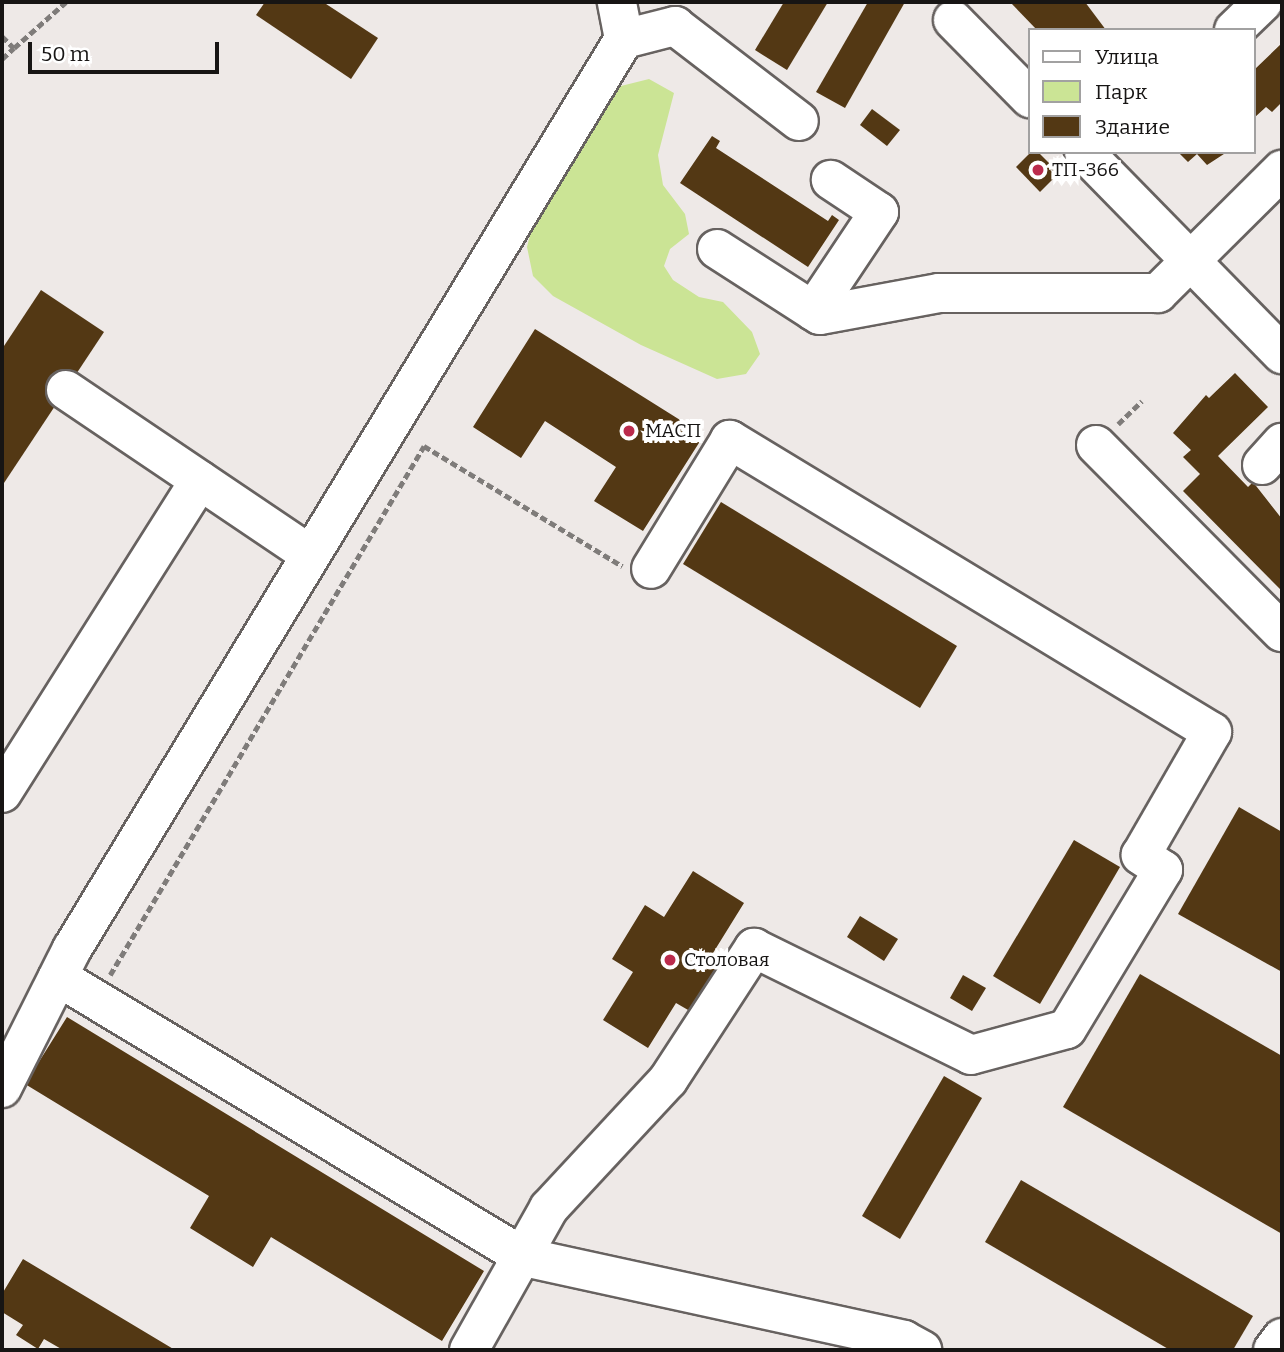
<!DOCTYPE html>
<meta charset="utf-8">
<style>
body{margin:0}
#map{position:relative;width:1284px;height:1352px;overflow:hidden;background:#eee9e7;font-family:Bitter,serif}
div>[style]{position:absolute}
.green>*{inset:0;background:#cbe495}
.building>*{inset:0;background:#533814}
.path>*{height:4.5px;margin-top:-2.25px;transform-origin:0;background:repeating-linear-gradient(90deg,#7f7c7a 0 7px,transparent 0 10.5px)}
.roads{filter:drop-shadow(2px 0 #676260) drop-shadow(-2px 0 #676260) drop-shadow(0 2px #676260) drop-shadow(0 -2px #676260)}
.minor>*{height:38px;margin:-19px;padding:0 19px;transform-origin:19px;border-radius:19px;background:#fff}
.dots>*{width:19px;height:19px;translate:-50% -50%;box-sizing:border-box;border:4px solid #fff;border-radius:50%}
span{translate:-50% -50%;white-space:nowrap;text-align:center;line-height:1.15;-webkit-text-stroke:7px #fff;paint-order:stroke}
.poi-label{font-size:19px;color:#171514}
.left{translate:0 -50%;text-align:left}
.frame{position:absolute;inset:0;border:4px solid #171514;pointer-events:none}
.legend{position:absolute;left:1028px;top:28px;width:228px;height:126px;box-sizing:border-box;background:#fff;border:2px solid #a2a1a1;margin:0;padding:9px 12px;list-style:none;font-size:21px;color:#171514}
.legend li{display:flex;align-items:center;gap:14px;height:35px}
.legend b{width:35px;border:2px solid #a2a1a1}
.scale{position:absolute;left:28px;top:42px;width:191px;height:32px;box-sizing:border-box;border:4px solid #171514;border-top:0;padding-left:9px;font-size:21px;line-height:24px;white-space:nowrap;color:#171514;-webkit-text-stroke:5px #fff;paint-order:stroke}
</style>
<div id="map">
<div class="green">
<i style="clip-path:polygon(649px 79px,674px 93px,658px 155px,663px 185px,685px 214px,689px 234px,670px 249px,664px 266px,673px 280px,699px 297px,723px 302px,752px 332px,760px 354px,746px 374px,717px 379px,641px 345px,553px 296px,533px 276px,527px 247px,537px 207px,590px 122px,621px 86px)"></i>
</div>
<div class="building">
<i style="clip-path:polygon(265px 2px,323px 2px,378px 38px,351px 79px,256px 15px)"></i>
<i style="clip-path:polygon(784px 2px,828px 2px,787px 70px,755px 50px)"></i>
<i style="clip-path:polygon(868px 2px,905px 2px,845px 108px,816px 92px)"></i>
<i style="clip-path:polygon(1010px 2px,1085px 2px,1106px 30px,1037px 30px)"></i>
<i style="clip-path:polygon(1282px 43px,1282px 102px,1272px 112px,1266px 107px,1254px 118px,1254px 70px)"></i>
<i style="clip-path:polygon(872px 109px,900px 130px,887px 146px,860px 125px)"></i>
<i style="clip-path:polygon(712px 136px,720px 141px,716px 148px,828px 221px,832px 215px,839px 220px,808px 267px,680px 183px)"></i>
<i style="clip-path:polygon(1031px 152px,1038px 152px,1059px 173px,1040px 192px,1016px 167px)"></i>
<i style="clip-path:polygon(1178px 152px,1227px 152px,1207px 165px,1197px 154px,1188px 162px)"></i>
<i style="clip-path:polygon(41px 290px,104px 332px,2px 486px,2px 349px)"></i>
<i style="clip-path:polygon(535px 329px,704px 435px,643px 531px,594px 501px,616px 467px,545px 421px,521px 458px,473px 427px)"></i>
<i style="clip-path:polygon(1235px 373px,1268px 407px,1218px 456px,1248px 487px,1253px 482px,1282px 519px,1282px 591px,1183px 491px,1200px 474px,1183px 457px,1191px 450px,1173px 433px,1206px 395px,1209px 398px)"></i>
<i style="clip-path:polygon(721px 502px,957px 646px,920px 708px,683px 564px)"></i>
<i style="clip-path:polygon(1239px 807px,1282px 832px,1282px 972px,1178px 914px)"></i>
<i style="clip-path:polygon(1074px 840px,1120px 867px,1040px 1004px,993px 976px)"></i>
<i style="clip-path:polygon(693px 871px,744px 903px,713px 953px,728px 962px,695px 1014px,676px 1003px,648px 1048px,603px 1020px,633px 972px,612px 959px,645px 905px,664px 917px)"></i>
<i style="clip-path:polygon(860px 916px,898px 939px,884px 961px,847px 937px)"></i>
<i style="clip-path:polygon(1140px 974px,1282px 1056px,1282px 1234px,1063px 1107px)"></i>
<i style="clip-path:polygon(963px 975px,986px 988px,972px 1011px,950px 998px)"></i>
<i style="clip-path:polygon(67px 1017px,484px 1271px,442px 1341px,271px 1237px,253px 1267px,190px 1228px,209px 1196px,25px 1084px)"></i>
<i style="clip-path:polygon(944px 1076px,982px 1098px,900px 1239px,862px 1216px)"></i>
<i style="clip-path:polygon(1021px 1180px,1253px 1316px,1233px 1350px,1170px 1350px,985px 1242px)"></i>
<i style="clip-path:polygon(23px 1259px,175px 1350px,63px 1350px,44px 1339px,38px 1349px,16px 1335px,23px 1325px,2px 1312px,2px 1294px)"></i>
</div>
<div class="path">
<i style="left:2px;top:36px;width:17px;rotate:45deg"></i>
<i style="left:14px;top:48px;width:69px;rotate:-41.5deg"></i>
<i style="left:2px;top:59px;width:16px;rotate:-43deg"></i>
<i style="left:1118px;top:424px;width:33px;rotate:-44deg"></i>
<i style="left:110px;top:975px;width:615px;rotate:-59.31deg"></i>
<i style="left:424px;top:446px;width:232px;rotate:31.2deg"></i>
</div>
<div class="roads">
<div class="minor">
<i style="left:953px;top:20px;width:110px;rotate:45.4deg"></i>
<i style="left:1234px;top:30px;width:40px;rotate:-44deg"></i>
<i style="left:624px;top:39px;width:53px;rotate:-14.3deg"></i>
<i style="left:675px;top:26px;width:156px;rotate:37.5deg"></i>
<i style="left:1084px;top:152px;width:283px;rotate:45.6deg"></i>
<i style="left:717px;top:249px;width:122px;rotate:32.7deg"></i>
<i style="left:820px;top:315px;width:121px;rotate:-10.5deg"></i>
<i style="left:939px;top:293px;width:219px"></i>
<i style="left:1158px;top:293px;width:175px;rotate:-44.8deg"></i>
<i style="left:813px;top:311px;width:119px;rotate:-56.3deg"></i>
<i style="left:879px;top:212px;width:58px;rotate:-146.3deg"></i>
<i style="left:66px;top:390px;width:295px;rotate:34deg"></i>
<i style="left:1096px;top:445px;width:264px;rotate:45.2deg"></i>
<i style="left:1262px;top:465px;width:30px;rotate:-48deg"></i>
<i style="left:2px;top:793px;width:370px;rotate:-57.7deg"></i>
<i style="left:58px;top:977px;width:544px;rotate:31deg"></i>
<i style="left:524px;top:1257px;width:389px;rotate:12.3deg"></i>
<i style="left:904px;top:1340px;width:21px;rotate:29deg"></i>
<i style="left:2px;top:1088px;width:156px;rotate:-63.3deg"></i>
<i style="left:72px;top:949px;width:1064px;rotate:-58.76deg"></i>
<i style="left:624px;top:39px;width:38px;rotate:-101deg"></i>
<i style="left:469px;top:1350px;width:163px;rotate:-60.6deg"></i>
<i style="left:549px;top:1208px;width:175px;rotate:-47.1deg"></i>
<i style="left:668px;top:1080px;width:158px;rotate:-56.9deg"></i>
<i style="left:754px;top:948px;width:242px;rotate:26.2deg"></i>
<i style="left:971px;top:1055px;width:99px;rotate:-15.2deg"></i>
<i style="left:1067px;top:1029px;width:186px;rotate:-58.9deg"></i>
<i style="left:1163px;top:870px;width:27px;rotate:-146deg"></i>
<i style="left:1141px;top:855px;width:142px;rotate:-60deg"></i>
<i style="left:1212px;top:732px;width:564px;rotate:-148.79deg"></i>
<i style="left:730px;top:440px;width:151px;rotate:121.5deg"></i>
<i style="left:1273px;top:1350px;width:15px;rotate:-53deg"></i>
</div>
</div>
<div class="dots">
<i style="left:1038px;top:170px;background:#bb2b4c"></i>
<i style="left:629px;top:431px;background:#bb2b4c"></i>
<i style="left:670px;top:960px;background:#bb2b4c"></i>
</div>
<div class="poi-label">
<span class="left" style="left:1052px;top:170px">ТП-366</span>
<span class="left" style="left:645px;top:431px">МАСП</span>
<span class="left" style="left:684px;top:960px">Столовая</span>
</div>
<div class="frame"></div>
<ul class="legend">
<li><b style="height:9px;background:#fff"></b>Улица</li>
<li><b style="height:19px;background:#cbe495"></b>Парк</li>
<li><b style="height:19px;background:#533814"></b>Здание</li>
</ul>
<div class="scale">50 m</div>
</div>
